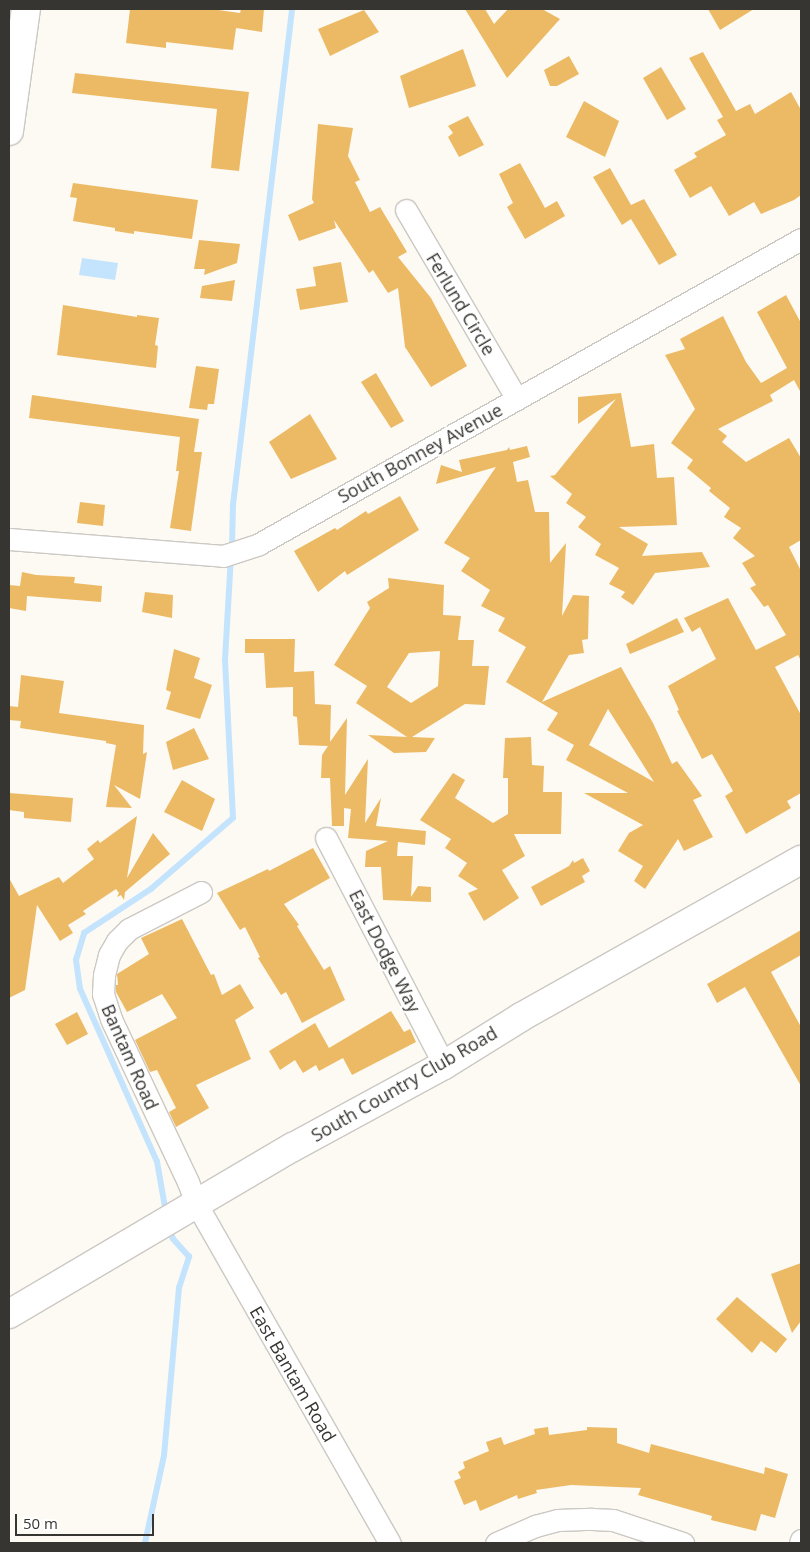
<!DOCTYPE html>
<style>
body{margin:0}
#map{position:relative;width:810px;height:1552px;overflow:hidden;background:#fdfaf4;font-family:"Open Sans",sans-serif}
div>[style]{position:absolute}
.water>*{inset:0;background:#c4e4fd}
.stream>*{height:5.5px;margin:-2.75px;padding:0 2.75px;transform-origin:2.75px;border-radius:2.75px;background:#c4e4fd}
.building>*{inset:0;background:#ecba64}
.roads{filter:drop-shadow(1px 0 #ccc8c3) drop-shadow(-1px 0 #ccc8c3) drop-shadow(0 1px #ccc8c3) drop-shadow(0 -1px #ccc8c3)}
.minor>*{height:21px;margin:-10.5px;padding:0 10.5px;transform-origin:10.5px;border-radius:10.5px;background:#fff}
.tertiary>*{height:28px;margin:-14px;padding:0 14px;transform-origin:14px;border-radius:14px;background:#fff}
.secondary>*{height:28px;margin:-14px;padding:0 14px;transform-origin:14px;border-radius:14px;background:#fff}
span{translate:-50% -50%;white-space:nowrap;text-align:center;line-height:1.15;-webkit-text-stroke:4.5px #fff;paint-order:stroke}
.street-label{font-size:18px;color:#363532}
.frame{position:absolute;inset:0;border:10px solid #363532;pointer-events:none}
.scale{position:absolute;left:15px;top:1514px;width:139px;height:22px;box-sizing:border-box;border:2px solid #363532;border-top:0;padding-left:6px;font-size:15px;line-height:18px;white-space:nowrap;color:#363532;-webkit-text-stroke:4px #fff;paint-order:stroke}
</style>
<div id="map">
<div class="water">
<i style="clip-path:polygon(82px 258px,118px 263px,115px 280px,79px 275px)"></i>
</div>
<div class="stream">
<i style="left:232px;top:548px;width:43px;rotate:-88.7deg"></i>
<i style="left:233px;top:505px;width:499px;rotate:-83.2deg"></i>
<i style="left:166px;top:1213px;width:52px;rotate:-100deg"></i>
<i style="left:157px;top:1162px;width:189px;rotate:-114deg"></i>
<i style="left:80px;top:989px;width:29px;rotate:-98deg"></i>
<i style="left:76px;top:960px;width:28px;rotate:-73deg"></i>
<i style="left:84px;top:933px;width:80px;rotate:-33.3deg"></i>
<i style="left:151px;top:889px;width:108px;rotate:-40.9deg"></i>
<i style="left:233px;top:818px;width:158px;rotate:-92.9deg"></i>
<i style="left:225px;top:660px;width:103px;rotate:-86.7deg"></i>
<i style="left:145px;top:1543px;width:89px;rotate:-77.7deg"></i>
<i style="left:164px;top:1456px;width:169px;rotate:-84.9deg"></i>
<i style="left:179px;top:1288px;width:33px;rotate:-72deg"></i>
<i style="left:189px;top:1257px;width:24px;rotate:-132deg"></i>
<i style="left:173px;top:1239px;width:11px;rotate:-112deg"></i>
</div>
<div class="building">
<i style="clip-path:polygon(130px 9px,211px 9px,240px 13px,241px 9px,264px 9px,262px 32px,236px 28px,233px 50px,166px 42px,166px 48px,126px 43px)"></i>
<i style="clip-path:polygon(465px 9px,485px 9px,494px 24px,508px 9px,542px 9px,560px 19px,507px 78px)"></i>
<i style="clip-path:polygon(708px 9px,754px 9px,720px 30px)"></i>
<i style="clip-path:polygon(364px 10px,379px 32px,330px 56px,318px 29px)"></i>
<i style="clip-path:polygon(463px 49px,476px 86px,409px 108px,400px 76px)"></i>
<i style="clip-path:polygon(703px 52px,736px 111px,750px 104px,755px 114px,791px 92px,801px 110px,801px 195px,794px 200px,761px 214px,754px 202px,729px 216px,711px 186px,690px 198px,674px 170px,697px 157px,694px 153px,726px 135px,717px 120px,723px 117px,689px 58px)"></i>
<i style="clip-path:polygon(569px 56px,579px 74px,557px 86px,550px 86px,544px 70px)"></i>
<i style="clip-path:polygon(661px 67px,686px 109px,667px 120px,643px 78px)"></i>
<i style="clip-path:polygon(75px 73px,249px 92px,239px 171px,211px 168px,217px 109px,72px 93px)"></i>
<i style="clip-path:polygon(584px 101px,619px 121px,605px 157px,566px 137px)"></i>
<i style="clip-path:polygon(468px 116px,484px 145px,459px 157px,448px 137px,453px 133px,448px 126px)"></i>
<i style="clip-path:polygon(318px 124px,353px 128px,348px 156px,360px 180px,355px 182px,370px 212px,380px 207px,407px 252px,398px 257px,431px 298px,467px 366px,431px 387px,405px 347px,398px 288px,388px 293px,373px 270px,369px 273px,334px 220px,336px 228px,299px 241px,288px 215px,314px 203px,312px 199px)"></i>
<i style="clip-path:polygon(520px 163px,545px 208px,557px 201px,565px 216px,525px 239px,507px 207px,513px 203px,499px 174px)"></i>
<i style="clip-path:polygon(610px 168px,631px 205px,644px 199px,677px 255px,659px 265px,631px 219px,622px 225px,593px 177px)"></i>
<i style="clip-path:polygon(73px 183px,198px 200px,192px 239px,134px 231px,134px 234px,115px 231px,115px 228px,73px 221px,77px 198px,70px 197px)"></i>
<i style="clip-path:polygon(199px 240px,240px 244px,237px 263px,204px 275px,205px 269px,194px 269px)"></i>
<i style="clip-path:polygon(341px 262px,348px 302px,300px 310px,296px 289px,316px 286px,313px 267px)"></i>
<i style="clip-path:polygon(235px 280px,232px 301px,200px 298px,202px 286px)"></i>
<i style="clip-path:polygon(786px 295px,801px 323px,801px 393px,794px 380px,770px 395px,773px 401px,718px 429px,727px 436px,722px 442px,746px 462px,789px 438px,801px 458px,801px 540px,789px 547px,801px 571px,801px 661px,798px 655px,775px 667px,801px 715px,801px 793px,787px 801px,791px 808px,746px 834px,725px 796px,733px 791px,712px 754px,702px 759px,677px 711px,679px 710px,668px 686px,716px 659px,700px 627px,692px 632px,684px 618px,728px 598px,756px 650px,786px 635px,768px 605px,764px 607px,750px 588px,756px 585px,742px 563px,755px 556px,733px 538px,741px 528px,724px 517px,730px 508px,709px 491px,711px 488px,687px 468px,693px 460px,671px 443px,695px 409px,665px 355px,685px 349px,680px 339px,723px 316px,746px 362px,761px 383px,787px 368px,757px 312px)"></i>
<i style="clip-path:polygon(63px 305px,137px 317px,137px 315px,159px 318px,155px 345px,158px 346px,156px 368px,57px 355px)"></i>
<i style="clip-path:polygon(196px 366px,219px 369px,214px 404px,208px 404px,207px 410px,189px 408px)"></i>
<i style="clip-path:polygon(376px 373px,404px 421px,391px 428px,361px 382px)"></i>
<i style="clip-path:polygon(621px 393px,631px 447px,654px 444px,657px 478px,674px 477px,677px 525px,619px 527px,648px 544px,642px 556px,702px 552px,710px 567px,655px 573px,633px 605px,621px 597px,625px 592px,609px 584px,619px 568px,595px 555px,601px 544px,578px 527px,586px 517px,566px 503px,572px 494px,550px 476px,555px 475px,616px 399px,578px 424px,578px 397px)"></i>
<i style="clip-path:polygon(32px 395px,199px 419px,194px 452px,202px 452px,191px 531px,170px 528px,179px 471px,176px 471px,180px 437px,29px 418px)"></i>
<i style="clip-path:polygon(310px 414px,337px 459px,291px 479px,269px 442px)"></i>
<i style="clip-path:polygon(evenodd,527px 446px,530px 457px,513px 462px,517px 482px,528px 480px,535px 512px,549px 512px,550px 563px,566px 543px,562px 616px,573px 595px,589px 596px,588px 639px,582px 640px,584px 653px,569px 655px,542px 702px,621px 667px,653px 723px,672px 764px,677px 761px,702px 796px,693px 800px,713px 837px,684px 851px,678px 839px,645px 889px,634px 881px,643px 866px,618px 851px,629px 833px,643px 825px,584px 793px,628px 793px,566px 760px,574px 745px,547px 730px,558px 713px,506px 682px,526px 647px,498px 631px,505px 618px,481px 606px,490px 590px,461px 571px,470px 558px,444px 543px,496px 467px,436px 484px,441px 465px,462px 472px,459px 460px,507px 450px,509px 447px,510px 450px,527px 446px,608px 709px,654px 782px,589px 745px,608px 709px)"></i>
<i style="clip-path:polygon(400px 496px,419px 530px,347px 575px,345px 571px,318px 592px,294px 551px,335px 528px,337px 530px,366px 511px,368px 514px)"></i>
<i style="clip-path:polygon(80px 502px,105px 505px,103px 526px,77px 523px)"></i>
<i style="clip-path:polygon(22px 572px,36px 575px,75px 577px,74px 583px,102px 586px,101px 602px,27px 596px,26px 611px,9px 608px,9px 585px,20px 586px)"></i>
<i style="clip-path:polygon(evenodd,388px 578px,444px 585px,443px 615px,461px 616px,458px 640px,474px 640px,472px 666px,489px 666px,485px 705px,465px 704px,412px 737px,435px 738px,426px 752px,394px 753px,368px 735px,407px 737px,356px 703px,367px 686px,334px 665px,370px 608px,367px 602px,389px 588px,388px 578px,440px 651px,438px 686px,411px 703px,387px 687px,409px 653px,440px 651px)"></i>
<i style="clip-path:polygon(145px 592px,173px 595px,172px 618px,142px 612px)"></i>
<i style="clip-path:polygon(677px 618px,684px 632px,630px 654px,626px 644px)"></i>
<i style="clip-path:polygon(245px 639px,295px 639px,294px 672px,314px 671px,315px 704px,331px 705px,330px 742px,347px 718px,345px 795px,368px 759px,365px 823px,381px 798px,376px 826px,426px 831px,425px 845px,398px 842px,397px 856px,413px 856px,411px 897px,418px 886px,431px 887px,431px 902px,383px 900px,381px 867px,365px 867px,366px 851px,388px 841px,348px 838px,351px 809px,344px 808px,344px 826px,332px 826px,330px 778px,321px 778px,322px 755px,328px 746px,299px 745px,297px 717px,293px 716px,293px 687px,266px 688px,264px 653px,245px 653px)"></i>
<i style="clip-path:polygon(174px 649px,200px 658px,194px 678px,212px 685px,200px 719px,166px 709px,171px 692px,166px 690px)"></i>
<i style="clip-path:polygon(21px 675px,64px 681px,59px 713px,144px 725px,143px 754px,147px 752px,140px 799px,114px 785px,132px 808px,106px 807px,116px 745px,106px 743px,106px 741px,20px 728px,21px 721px,9px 720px,9px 706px,18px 707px)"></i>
<i style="clip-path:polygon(194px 728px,209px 759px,173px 770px,166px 742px)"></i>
<i style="clip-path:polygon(531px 737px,532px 765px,544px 766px,543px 792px,562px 792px,561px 834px,514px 834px,525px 856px,502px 870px,519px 898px,484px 921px,468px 893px,478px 889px,458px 876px,467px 863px,445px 848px,451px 839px,420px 820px,453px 773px,465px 780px,455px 798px,493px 823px,508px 814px,508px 778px,503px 778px,505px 738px)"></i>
<i style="clip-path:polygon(182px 780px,215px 799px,202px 831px,164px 812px)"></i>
<i style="clip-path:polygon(9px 793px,73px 798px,71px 822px,24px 818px,24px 812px,9px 810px)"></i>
<i style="clip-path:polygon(137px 816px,127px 878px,153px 833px,170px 854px,125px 892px,124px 900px,121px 895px,117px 897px,119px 893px,116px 889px,83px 911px,86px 914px,68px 925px,73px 933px,60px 941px,37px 905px,25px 990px,9px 998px,9px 878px,19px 896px,59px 877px,63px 883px,94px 859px,87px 849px,98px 840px,100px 843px)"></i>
<i style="clip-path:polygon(313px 848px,330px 878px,284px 904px,299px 925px,297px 926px,324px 970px,330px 966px,345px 1000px,302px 1023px,286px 992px,281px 995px,258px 958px,260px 957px,245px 927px,240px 930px,217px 893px,268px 869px,269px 871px)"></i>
<i style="clip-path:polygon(583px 858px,590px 871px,582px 876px,585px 882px,541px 906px,531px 887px,569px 866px,573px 860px,574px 863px)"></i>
<i style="clip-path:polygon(182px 919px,211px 975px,214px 974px,222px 995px,240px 984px,254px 1008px,235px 1020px,251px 1059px,196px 1085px,209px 1108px,176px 1127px,169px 1112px,176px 1108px,157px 1070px,150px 1072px,135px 1040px,177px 1018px,162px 994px,127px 1012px,116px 992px,116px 985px,118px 985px,117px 974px,149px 954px,141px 938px)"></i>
<i style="clip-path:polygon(801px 930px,801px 955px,771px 972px,801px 1027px,801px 1086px,745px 987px,717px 1003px,707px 984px)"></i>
<i style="clip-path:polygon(391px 1011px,404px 1032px,410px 1029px,416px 1042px,352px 1075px,343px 1058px,319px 1071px,316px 1065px,303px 1073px,295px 1060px,280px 1070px,269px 1051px,315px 1023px,329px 1048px)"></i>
<i style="clip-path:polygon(77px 1012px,88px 1034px,67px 1045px,55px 1024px)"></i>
<i style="clip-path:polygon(801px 1263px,801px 1321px,792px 1333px,771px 1274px)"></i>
<i style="clip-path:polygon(737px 1297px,787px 1339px,776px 1353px,761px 1341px,752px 1353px,716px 1319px)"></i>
<i style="clip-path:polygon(548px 1427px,549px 1435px,587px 1430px,587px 1427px,617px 1428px,617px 1443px,649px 1453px,651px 1444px,764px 1474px,765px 1467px,788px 1474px,775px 1518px,761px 1514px,756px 1531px,711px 1520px,712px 1516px,638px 1495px,641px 1488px,571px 1485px,536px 1490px,537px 1493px,518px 1499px,517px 1495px,480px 1511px,476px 1500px,464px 1505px,454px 1481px,461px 1478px,458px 1472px,465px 1468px,463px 1462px,489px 1451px,486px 1442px,501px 1437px,504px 1445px,535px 1434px,534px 1429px)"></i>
</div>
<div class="roads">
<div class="minor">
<i style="left:406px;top:210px;width:219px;rotate:59.6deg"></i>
<i style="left:9px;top:539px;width:215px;rotate:4.5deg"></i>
<i style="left:223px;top:556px;width:38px;rotate:-18deg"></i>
<i style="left:259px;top:544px;width:622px;rotate:-29.37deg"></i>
<i style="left:326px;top:838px;width:256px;rotate:62.5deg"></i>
<i style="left:201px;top:892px;width:81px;rotate:152.8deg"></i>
<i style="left:129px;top:929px;width:17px;rotate:135deg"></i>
<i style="left:117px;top:941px;width:16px;rotate:120deg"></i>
<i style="left:109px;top:955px;width:21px;rotate:104deg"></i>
<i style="left:104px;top:975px;width:19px;rotate:93deg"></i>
<i style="left:103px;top:994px;width:26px;rotate:72deg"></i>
<i style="left:111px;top:1019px;width:180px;rotate:64.7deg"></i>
<i style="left:188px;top:1182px;width:25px;rotate:69deg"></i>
<i style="left:197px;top:1205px;width:389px;rotate:60.3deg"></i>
<i style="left:496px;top:1543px;width:43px;rotate:-23.6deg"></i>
<i style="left:535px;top:1526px;width:23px;rotate:-15deg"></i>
<i style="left:557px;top:1520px;width:35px;rotate:-2deg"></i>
<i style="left:592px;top:1519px;width:21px;rotate:3deg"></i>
<i style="left:613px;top:1520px;width:74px;rotate:18.2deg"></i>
<i style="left:800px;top:1543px;width:3px;rotate:-72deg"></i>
</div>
<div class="tertiary">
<i style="left:9px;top:1314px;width:329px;rotate:-30.5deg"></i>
<i style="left:293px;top:1147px;width:172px;rotate:-28.5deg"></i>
<i style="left:444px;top:1065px;width:91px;rotate:-31.9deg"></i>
<i style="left:521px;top:1017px;width:321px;rotate:-29.3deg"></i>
</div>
<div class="secondary">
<i style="left:9px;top:131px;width:123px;rotate:-82.1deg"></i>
</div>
</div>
<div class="street-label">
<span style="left:461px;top:304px;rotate:59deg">Ferlund Circle</span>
<span style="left:420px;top:453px;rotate:-29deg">South Bonney Avenue</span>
<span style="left:385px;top:951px;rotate:63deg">East Dodge Way</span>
<span style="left:130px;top:1057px;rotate:66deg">Bantam Road</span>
<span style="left:404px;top:1084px;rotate:-30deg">South Country Club Road</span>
<span style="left:293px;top:1374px;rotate:60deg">East Bantam Road</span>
</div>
<div class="frame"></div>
<div class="scale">50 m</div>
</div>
